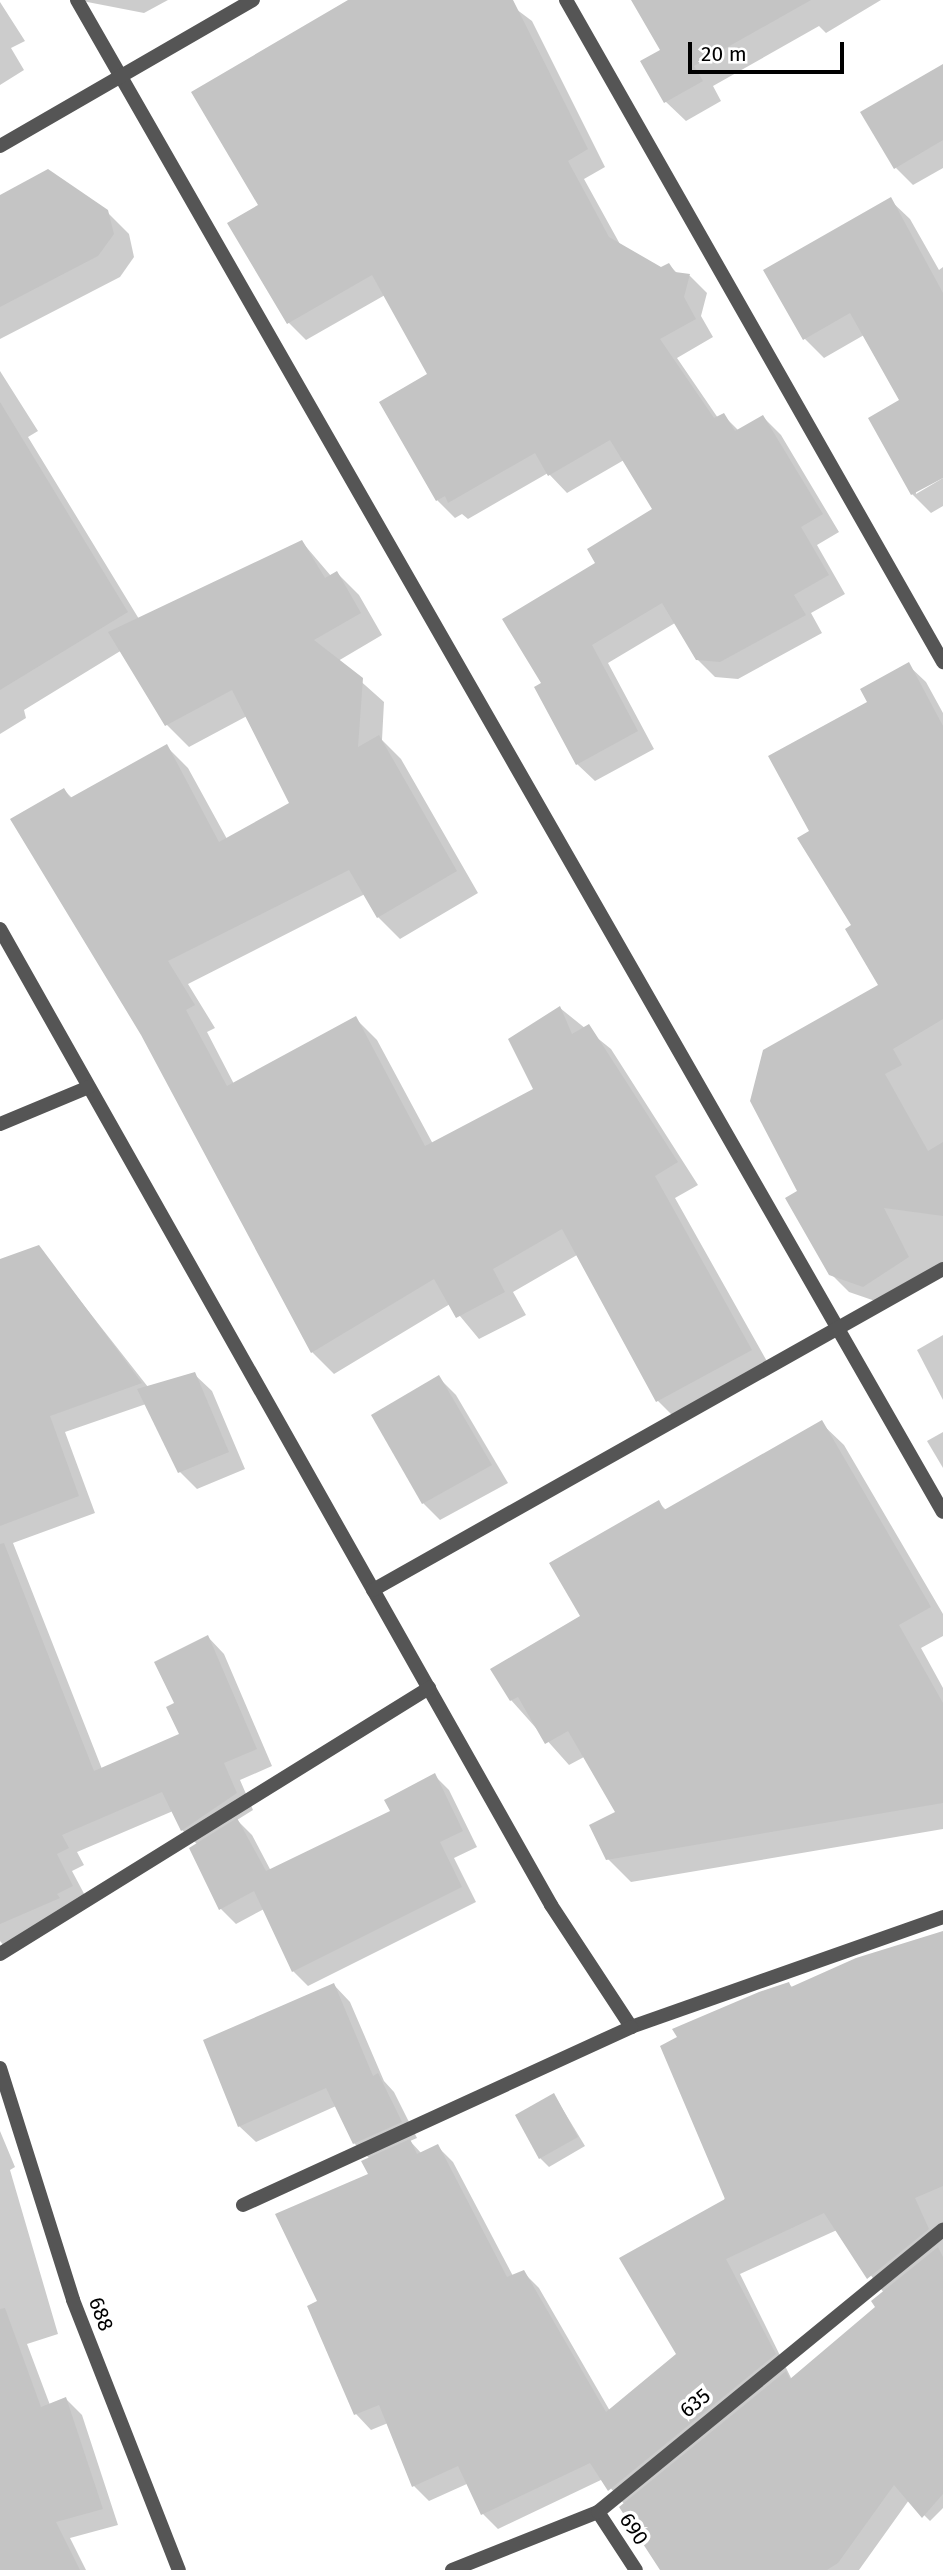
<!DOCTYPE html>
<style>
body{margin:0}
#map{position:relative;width:943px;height:2570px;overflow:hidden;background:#fff;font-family:"Fira Sans",sans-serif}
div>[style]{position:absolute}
.shadow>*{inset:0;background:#0003}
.building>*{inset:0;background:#c4c4c4}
.minor>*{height:14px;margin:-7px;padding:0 7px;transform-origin:7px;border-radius:7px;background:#555}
span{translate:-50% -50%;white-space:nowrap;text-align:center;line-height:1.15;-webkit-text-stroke:7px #fff;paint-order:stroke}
.street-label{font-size:21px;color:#000}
.scale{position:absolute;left:688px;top:42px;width:156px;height:32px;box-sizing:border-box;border:4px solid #000;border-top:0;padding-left:9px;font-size:21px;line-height:24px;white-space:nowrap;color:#000;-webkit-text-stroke:5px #fff;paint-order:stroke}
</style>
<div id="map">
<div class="shadow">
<i style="clip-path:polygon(77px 0,168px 0,144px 13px)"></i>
<i style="clip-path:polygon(350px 0,504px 0,532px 21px,605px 167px,584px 179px,621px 246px,661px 269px,669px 265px,678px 274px,690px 276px,707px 293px,701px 316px,713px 337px,677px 358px,718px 418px,723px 415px,739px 431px,763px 417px,781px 435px,839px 532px,817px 545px,845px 594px,811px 613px,822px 633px,738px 679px,715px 677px,697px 659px,675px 623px,608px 663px,654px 749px,595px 781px,577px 764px,544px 683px,597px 564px,654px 510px,624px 460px,567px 493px,548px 473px,468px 519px,462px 514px,455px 518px,437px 500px,430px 374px,385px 295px,306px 340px,288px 322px,261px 206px)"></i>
<i style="clip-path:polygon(645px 0,881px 0,826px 33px,819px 26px,713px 86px,721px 101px,686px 121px,666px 102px,662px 50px)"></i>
<i style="clip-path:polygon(0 2px,25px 41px,11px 48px,24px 70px,0 85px)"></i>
<i style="clip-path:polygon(943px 66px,943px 168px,913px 185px,896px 168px)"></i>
<i style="clip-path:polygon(0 197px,107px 212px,129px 234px,134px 257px,120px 277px,0 339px)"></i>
<i style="clip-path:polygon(evenodd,890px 200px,910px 219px,939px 270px,943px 267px,943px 506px,931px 513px,912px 494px,901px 401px,864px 335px,824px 358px,805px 339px,766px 271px,890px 200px,941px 475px,943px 478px,916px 494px,916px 490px,941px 475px)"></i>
<i style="clip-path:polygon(0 371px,38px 431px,28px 437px,139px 619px,302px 542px,331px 576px,337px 573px,359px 595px,382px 635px,338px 661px,384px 702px,382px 740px,401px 759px,478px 893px,400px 939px,378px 917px,365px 894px,188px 984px,215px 1028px,207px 1032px,234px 1084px,355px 1018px,377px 1040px,433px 1144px,536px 1090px,560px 1008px,611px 1049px,698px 1185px,675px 1198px,773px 1372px,680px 1423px,658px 1401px,577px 1255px,513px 1292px,526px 1315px,479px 1339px,450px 1304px,334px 1374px,312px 1352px,64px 790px,72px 798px,166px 746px,188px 768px,227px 839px,291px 803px,247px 716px,189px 747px,167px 725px,122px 650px,24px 710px,26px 718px,0 734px)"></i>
<i style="clip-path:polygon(908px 665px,926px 682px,943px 713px,943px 1263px,881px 1303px,849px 1292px,831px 1274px,880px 986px,811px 831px,869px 703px)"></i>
<i style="clip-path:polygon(38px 1247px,148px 1387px,194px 1374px,212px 1391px,245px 1469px,197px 1489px,180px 1472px,146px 1404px,65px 1432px,95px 1513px,13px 1543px,102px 1769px,181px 1735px,176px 1704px,208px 1637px,224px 1654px,272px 1766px,240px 1780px,253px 1810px,237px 1820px,252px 1835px,271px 1871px,392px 1812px,434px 1775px,449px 1790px,477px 1847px,454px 1858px,476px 1902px,308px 1986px,293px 1971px,264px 1909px,236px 1924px,221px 1909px,192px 1849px,198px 1845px,182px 1830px,173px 1811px,77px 1852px,84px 1865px,72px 1871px,89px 1903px,4px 1946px,0 1941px,0 1260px)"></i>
<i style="clip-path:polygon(943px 1335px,943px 1400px,917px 1350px)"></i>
<i style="clip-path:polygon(439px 1378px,456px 1395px,508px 1483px,440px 1520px,423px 1503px)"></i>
<i style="clip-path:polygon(821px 1423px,844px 1445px,943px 1614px,943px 1636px,921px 1648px,943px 1688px,943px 1829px,631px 1882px,608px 1859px,618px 1813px,584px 1757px,569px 1765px,511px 1700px,582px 1616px,659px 1503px,667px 1511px)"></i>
<i style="clip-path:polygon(943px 1432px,943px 1468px,927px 1441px)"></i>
<i style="clip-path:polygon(evenodd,943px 1933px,943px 2508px,930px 2521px,909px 2500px,859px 2570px,662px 2570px,625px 2505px,603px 2479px,498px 2529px,483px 2514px,469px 2483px,429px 2501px,414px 2486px,388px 2423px,371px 2430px,356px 2414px,309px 2307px,320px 2302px,370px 2175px,370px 2159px,354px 2143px,336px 2106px,256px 2142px,239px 2126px,334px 1985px,350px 2002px,384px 2081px,394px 2092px,417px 2138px,410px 2141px,422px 2154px,438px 2147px,453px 2162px,513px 2276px,523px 2272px,539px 2288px,610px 2411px,678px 2354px,789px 1984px,793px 1988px,857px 1959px,943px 1933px,837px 2230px,884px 2293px,877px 2307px,792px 2380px,740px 2274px,837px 2230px)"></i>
<i style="clip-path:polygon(554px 2095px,585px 2146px,549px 2167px,540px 2158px)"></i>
<i style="clip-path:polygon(0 2131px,15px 2167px,10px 2170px,58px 2334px,27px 2344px,50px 2405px,66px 2399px,82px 2415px,118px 2525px,70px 2538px,86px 2570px,0 2570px)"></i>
</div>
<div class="building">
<i style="clip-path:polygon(348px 0,513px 0,588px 149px,568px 161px,609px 237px,661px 267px,669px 263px,675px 272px,690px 274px,684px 297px,696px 319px,660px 339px,714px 418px,724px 413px,735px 431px,763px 415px,823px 514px,801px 527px,829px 575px,794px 595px,806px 615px,720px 662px,696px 660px,662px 603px,592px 645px,638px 731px,576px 765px,534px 687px,541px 683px,502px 619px,595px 563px,587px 549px,652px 509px,610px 440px,548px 476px,535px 453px,448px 503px,445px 496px,436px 501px,379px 402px,427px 374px,372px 275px,287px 324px,227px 223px,258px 205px,191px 92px)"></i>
<i style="clip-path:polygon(631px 0,811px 0,694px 66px,703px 81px,664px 103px,640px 61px,660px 50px)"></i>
<i style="clip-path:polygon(943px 64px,943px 140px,894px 169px,860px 112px)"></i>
<i style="clip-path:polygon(48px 169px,108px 210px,114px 234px,98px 256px,0 307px,0 195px)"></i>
<i style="clip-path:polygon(891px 197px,943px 293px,943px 478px,911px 495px,868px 418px,899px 400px,850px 313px,803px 340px,763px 270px)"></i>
<i style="clip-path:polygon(0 402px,128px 612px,0 690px)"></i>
<i style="clip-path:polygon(302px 540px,325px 578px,337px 571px,361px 613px,314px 640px,363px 678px,358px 747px,379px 735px,457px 871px,377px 918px,349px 870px,168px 961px,195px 1005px,186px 1010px,227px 1086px,356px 1016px,425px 1146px,533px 1089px,508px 1039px,560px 1006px,572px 1034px,589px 1024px,678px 1162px,655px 1176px,752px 1350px,656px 1402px,562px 1229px,493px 1269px,505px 1292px,456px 1318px,434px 1279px,311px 1353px,141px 1035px,10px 819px,64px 788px,70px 798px,167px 744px,219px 842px,289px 803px,232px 690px,165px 726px,108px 632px)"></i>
<i style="clip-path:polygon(909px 662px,943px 726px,943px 1019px,893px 1049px,902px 1065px,885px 1074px,928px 1151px,943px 1142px,943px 1216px,884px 1208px,909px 1257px,863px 1287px,829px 1275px,785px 1198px,797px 1191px,750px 1101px,763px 1050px,878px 985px,845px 929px,851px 925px,797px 838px,809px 831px,768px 756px,867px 702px,860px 689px)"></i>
<i style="clip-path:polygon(39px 1245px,142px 1383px,50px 1416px,79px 1496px,0 1526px,0 1259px)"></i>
<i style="clip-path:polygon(195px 1372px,229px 1452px,178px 1473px,137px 1389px)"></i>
<i style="clip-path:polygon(439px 1375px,492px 1465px,422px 1504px,371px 1415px)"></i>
<i style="clip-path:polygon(822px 1420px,931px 1607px,899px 1625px,943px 1703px,943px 1803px,606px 1860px,589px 1825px,615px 1812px,568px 1731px,545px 1744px,518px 1697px,510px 1701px,490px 1669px,580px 1616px,549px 1563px,659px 1500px,664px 1510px)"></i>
<i style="clip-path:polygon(4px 1543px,94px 1771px,179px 1734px,166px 1707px,174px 1703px,154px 1662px,208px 1635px,257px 1749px,224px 1763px,237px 1793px,181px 1831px,162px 1792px,62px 1835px,69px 1848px,57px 1854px,73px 1886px,57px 1894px,60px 1898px,0 1924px,0 1544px)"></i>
<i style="clip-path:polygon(435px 1773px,463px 1831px,440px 1842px,462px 1887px,292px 1972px,254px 1891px,219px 1910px,189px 1848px,237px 1818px,266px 1871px,390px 1811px,384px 1800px)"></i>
<i style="clip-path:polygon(943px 1931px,943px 2186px,915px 2198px,929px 2229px,867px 2279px,824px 2213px,726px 2259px,776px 2354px,608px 2491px,590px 2463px,481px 2515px,458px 2466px,412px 2487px,379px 2405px,354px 2415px,307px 2306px,317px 2301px,275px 2214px,368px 2174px,361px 2161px,410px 2139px,417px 2154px,438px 2144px,507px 2277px,524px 2270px,606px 2412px,676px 2354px,619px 2258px,725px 2199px,660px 2046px,677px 2037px,672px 2029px,759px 1992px,789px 1982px,791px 1987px,856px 1958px)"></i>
<i style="clip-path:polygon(334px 1983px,373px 2076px,378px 2073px,402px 2122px,353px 2144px,326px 2088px,238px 2127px,203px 2040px)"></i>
<i style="clip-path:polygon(554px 2093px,578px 2137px,539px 2159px,515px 2115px)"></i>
<i style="clip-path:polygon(938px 2247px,943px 2257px,943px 2494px,922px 2518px,894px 2485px,838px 2563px,827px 2570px,660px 2570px,619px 2507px,786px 2371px,790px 2379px,875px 2307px,871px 2301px)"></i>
<i style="clip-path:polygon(5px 2308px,41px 2407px,66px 2397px,103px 2509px,56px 2522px,80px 2570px,0 2570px,0 2309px)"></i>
</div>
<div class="minor">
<i style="left:77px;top:0;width:1742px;rotate:60.2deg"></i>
<i style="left:566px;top:0;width:762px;rotate:60.34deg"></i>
<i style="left:0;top:146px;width:292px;rotate:-30deg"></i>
<i style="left:0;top:929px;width:1121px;rotate:60.55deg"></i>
<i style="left:551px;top:1905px;width:146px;rotate:56.7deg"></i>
<i style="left:631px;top:2027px;width:331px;rotate:-19.4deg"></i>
<i style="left:0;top:1124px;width:96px;rotate:-22.6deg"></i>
<i style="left:373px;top:1590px;width:654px;rotate:-29.39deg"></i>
<i style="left:0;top:1954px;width:505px;rotate:-31.8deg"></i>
<i style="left:0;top:2068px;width:243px;rotate:72.5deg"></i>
<i style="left:73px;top:2300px;width:290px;rotate:68.6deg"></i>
<i style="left:243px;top:2205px;width:427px;rotate:-24.6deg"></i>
<i style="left:598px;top:2512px;width:69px;rotate:56.8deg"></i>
<i style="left:452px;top:2570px;width:157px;rotate:-21.7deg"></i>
<i style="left:598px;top:2512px;width:446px;rotate:-39.3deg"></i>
</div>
<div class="street-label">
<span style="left:101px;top:2314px;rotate:69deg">688</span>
<span style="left:695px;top:2403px;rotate:-40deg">635</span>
<span style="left:634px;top:2529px;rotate:56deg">690</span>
</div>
<div class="scale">20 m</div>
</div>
